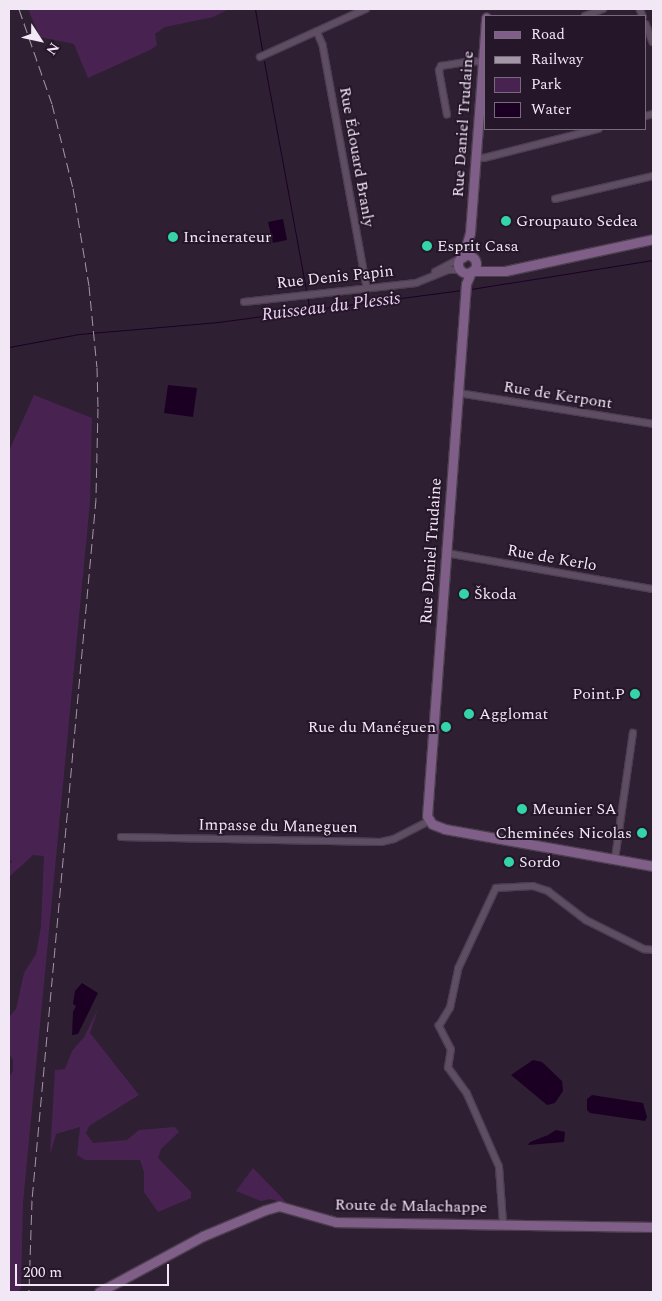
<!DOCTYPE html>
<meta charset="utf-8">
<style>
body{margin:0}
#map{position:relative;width:662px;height:1301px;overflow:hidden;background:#2f1f33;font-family:Spectral,serif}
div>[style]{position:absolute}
.green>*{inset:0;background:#482351}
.water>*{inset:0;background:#1b0024}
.stream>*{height:1px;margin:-0.5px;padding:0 0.5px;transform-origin:0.5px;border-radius:0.5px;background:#1b0024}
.roads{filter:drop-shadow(1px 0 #4c3e4f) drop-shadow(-1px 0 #4c3e4f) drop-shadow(0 1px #4c3e4f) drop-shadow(0 -1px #4c3e4f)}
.street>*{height:5.5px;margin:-2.75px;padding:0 2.75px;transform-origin:2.75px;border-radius:2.75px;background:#5f4d64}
.secondary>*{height:9px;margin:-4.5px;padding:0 4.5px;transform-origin:4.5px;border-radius:4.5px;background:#7f5e88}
.secondary>.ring{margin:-4.5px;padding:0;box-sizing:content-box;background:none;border:9px solid #7f5e88;border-radius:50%}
.rail>*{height:1px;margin-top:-0.5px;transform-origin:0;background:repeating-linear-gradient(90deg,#a396a6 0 10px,transparent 0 15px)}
.dots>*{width:14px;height:14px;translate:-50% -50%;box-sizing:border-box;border:2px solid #251629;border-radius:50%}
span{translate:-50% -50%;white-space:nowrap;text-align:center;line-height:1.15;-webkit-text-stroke:4px #251629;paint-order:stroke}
.street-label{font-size:16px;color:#f2e7f5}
.poi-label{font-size:16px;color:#f2e7f5}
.left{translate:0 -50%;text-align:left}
.right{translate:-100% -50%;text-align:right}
.water-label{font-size:18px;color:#efd2f7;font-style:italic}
.frame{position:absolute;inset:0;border:10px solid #f2e7f5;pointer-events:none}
.legend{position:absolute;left:484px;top:15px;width:162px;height:115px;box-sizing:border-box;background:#251629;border:1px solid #776a7b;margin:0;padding:6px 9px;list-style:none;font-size:15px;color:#f2e7f5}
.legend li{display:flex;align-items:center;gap:10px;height:25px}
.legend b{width:25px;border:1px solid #776a7b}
.north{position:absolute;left:15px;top:15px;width:50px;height:50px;-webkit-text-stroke:4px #251629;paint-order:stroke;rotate:125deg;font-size:14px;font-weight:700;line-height:20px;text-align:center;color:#f2e7f5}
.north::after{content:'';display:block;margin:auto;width:18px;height:22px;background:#f2e7f5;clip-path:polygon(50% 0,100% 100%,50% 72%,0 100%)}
.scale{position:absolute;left:15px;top:1264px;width:154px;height:22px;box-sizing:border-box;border:2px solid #f2e7f5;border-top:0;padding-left:6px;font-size:15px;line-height:18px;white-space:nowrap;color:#f2e7f5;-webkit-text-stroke:4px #251629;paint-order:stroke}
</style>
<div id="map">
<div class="green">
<i style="clip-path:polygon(28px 9px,229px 9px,213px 17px,165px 27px,155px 34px,157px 45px,152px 49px,88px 78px,74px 44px,40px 37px)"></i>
<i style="clip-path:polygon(34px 395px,92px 418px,90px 502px,23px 1203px,21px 1288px,18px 1292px,9px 1292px,9px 1077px,13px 1071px,13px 1060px,9px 1054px,9px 1017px,16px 1009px,24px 973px,36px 954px,41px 927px,44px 856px,33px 855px,9px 877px,9px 864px,12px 862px,9px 858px,9px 451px)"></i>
<i style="clip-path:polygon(98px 1009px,90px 1033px,139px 1095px,89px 1126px,86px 1133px,93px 1143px,127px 1140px,139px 1130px,175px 1127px,179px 1132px,161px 1149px,158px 1158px,191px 1192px,191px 1198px,158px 1212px,144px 1192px,144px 1172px,140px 1160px,85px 1160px,77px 1155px,80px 1127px,56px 1134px,50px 1155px,55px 1070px,65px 1069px,72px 1051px,84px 1037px)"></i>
<i style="clip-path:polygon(253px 1168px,288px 1204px,270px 1199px,261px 1201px,236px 1191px)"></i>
</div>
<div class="water">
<i style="clip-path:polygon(283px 219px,287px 240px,273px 243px,268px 222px)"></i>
<i style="clip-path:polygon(168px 385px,197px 388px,193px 417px,164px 413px)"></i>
<i style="clip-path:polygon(82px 983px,98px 993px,78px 1034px,72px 1035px,73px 1012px,76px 1006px,73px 1004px,75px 991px)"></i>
<i style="clip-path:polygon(533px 1060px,542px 1062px,562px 1081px,563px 1091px,555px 1103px,547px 1105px,511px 1075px)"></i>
<i style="clip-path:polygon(592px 1095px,643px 1103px,647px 1117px,645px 1121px,590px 1113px,587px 1110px,587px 1099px)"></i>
<i style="clip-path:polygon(556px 1130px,565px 1132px,564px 1142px,528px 1145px,530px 1142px,548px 1135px)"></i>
</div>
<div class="stream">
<i style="left:255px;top:9px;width:42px;rotate:80.3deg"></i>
<i style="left:264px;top:61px;width:232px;rotate:79.6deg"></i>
<i style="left:471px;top:289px;width:184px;rotate:-9.1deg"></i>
<i style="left:308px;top:299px;width:11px;rotate:85deg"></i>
<i style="left:9px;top:347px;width:71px;rotate:-10.5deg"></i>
<i style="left:79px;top:334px;width:140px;rotate:-4.9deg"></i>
<i style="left:218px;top:322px;width:246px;rotate:-7.5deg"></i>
</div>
<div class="roads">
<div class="street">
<i style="left:640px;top:9px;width:8px;rotate:67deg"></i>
<i style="left:585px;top:16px;width:19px;rotate:-21deg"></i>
<i style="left:646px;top:24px;width:19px;rotate:69deg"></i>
<i style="left:317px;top:31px;width:15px;rotate:67deg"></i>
<i style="left:323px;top:45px;width:247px;rotate:79.7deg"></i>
<i style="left:260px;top:57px;width:116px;rotate:-24.4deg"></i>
<i style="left:447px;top:115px;width:45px;rotate:-100.3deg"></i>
<i style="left:439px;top:71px;width:5px;rotate:-68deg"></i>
<i style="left:441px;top:66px;width:30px;rotate:-9deg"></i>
<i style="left:471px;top:61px;width:12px;rotate:5deg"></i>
<i style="left:646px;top:116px;width:7px;rotate:-16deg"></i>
<i style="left:475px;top:157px;width:9px;rotate:6deg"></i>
<i style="left:484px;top:158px;width:118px;rotate:-14.3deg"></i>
<i style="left:555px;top:199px;width:101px;rotate:-13.2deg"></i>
<i style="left:435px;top:272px;width:30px;rotate:-28deg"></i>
<i style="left:244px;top:302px;width:173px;rotate:-6.3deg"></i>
<i style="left:416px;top:283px;width:35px;rotate:-22deg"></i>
<i style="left:448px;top:270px;width:13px"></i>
<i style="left:458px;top:393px;width:197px;rotate:9deg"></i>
<i style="left:446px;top:553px;width:210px;rotate:9.9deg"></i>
<i style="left:121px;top:837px;width:260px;rotate:1.1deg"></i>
<i style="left:381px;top:842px;width:13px;rotate:-13deg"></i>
<i style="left:394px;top:839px;width:39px;rotate:-27deg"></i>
<i style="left:615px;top:859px;width:127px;rotate:-81.9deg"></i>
<i style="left:503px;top:1223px;width:56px;rotate:-94.1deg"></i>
<i style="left:499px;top:1167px;width:80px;rotate:-113.7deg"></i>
<i style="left:467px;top:1094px;width:32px;rotate:-126deg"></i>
<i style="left:448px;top:1068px;width:18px;rotate:-81deg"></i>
<i style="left:451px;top:1050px;width:27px;rotate:-117deg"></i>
<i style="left:439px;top:1026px;width:21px;rotate:-59deg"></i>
<i style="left:450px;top:1008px;width:40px;rotate:-78deg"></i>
<i style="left:458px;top:969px;width:89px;rotate:-64.9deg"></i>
<i style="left:496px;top:888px;width:37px;rotate:-3deg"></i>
<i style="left:533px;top:886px;width:16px;rotate:18deg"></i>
<i style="left:548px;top:891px;width:48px;rotate:37.3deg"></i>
<i style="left:586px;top:920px;width:65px;rotate:26.6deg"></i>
<i style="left:644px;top:949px;width:9px;rotate:6deg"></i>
</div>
<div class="secondary">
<i class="ring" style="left:458px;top:255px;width:9px;height:9px"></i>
<i style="left:463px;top:257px;width:25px;rotate:-74deg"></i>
<i style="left:470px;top:233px;width:216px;rotate:-85.7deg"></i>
<i style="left:472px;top:271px;width:33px"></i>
<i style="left:505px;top:271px;width:151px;rotate:-12.2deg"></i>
<i style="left:471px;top:272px;width:13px;rotate:113deg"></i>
<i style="left:466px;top:284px;width:533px;rotate:94.19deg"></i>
<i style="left:427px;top:816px;width:9px;rotate:58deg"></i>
<i style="left:432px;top:824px;width:14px;rotate:21deg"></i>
<i style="left:445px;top:829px;width:211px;rotate:10.1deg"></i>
<i style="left:99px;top:1292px;width:118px;rotate:-28.3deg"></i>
<i style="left:203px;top:1236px;width:67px;rotate:-22.8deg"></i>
<i style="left:265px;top:1210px;width:15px;rotate:-16deg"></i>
<i style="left:279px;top:1206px;width:59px;rotate:15.7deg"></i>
<i style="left:336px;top:1222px;width:317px;rotate:0.9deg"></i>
</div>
</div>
<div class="rail">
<i style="left:19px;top:9px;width:101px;rotate:70.8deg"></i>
<i style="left:52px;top:104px;width:87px;rotate:76deg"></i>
<i style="left:73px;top:188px;width:99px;rotate:80.7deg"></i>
<i style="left:89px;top:286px;width:81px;rotate:84.4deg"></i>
<i style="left:97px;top:367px;width:41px;rotate:88.6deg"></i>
<i style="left:98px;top:408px;width:91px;rotate:91.3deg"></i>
<i style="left:96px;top:499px;width:704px;rotate:95.22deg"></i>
<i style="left:32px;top:1200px;width:92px;rotate:91.9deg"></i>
</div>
<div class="dots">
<i style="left:506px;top:221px;background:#34d4a8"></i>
<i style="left:173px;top:237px;background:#34d4a8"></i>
<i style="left:427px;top:246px;background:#34d4a8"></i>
<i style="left:464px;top:594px;background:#34d4a8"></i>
<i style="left:635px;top:694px;background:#34d4a8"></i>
<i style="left:469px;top:714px;background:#34d4a8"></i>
<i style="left:446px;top:727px;background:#34d4a8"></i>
<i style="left:522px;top:809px;background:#34d4a8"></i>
<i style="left:642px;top:833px;background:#34d4a8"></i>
<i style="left:509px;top:862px;background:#34d4a8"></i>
</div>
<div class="street-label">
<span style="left:463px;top:124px;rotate:-86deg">Rue Daniel Trudaine</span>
<span style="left:357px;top:157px;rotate:80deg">Rue Édouard Branly</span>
<span style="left:335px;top:277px;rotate:-6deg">Rue Denis Papin</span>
<span style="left:558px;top:395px;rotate:9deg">Rue de Kerpont</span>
<span style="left:431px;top:551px;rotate:-86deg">Rue Daniel Trudaine</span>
<span style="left:552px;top:558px;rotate:10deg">Rue de Kerlo</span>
<span style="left:278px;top:826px;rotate:1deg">Impasse du Maneguen</span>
<span style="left:411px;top:1206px;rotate:1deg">Route de Malachappe</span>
</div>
<div class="poi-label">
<span class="left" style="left:516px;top:221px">Groupauto Sedea</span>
<span class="left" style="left:183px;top:237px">Incinerateur</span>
<span class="left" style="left:437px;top:246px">Esprit Casa</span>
<span class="left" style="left:474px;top:594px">Škoda</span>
<span class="right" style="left:625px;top:694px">Point.P</span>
<span class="left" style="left:479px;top:714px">Agglomat</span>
<span class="right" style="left:436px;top:727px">Rue du Manéguen</span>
<span class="left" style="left:532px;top:809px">Meunier SA</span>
<span class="right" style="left:632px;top:833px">Cheminées Nicolas</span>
<span class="left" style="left:519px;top:862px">Sordo</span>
</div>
<div class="water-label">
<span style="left:331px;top:307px;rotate:-7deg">Ruisseau du Plessis</span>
</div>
<div class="frame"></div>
<ul class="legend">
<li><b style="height:6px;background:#7f5e88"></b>Road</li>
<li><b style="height:6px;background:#a396a6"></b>Railway</li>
<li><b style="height:14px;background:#482351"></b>Park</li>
<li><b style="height:14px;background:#1b0024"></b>Water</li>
</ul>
<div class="north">N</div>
<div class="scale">200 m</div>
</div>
